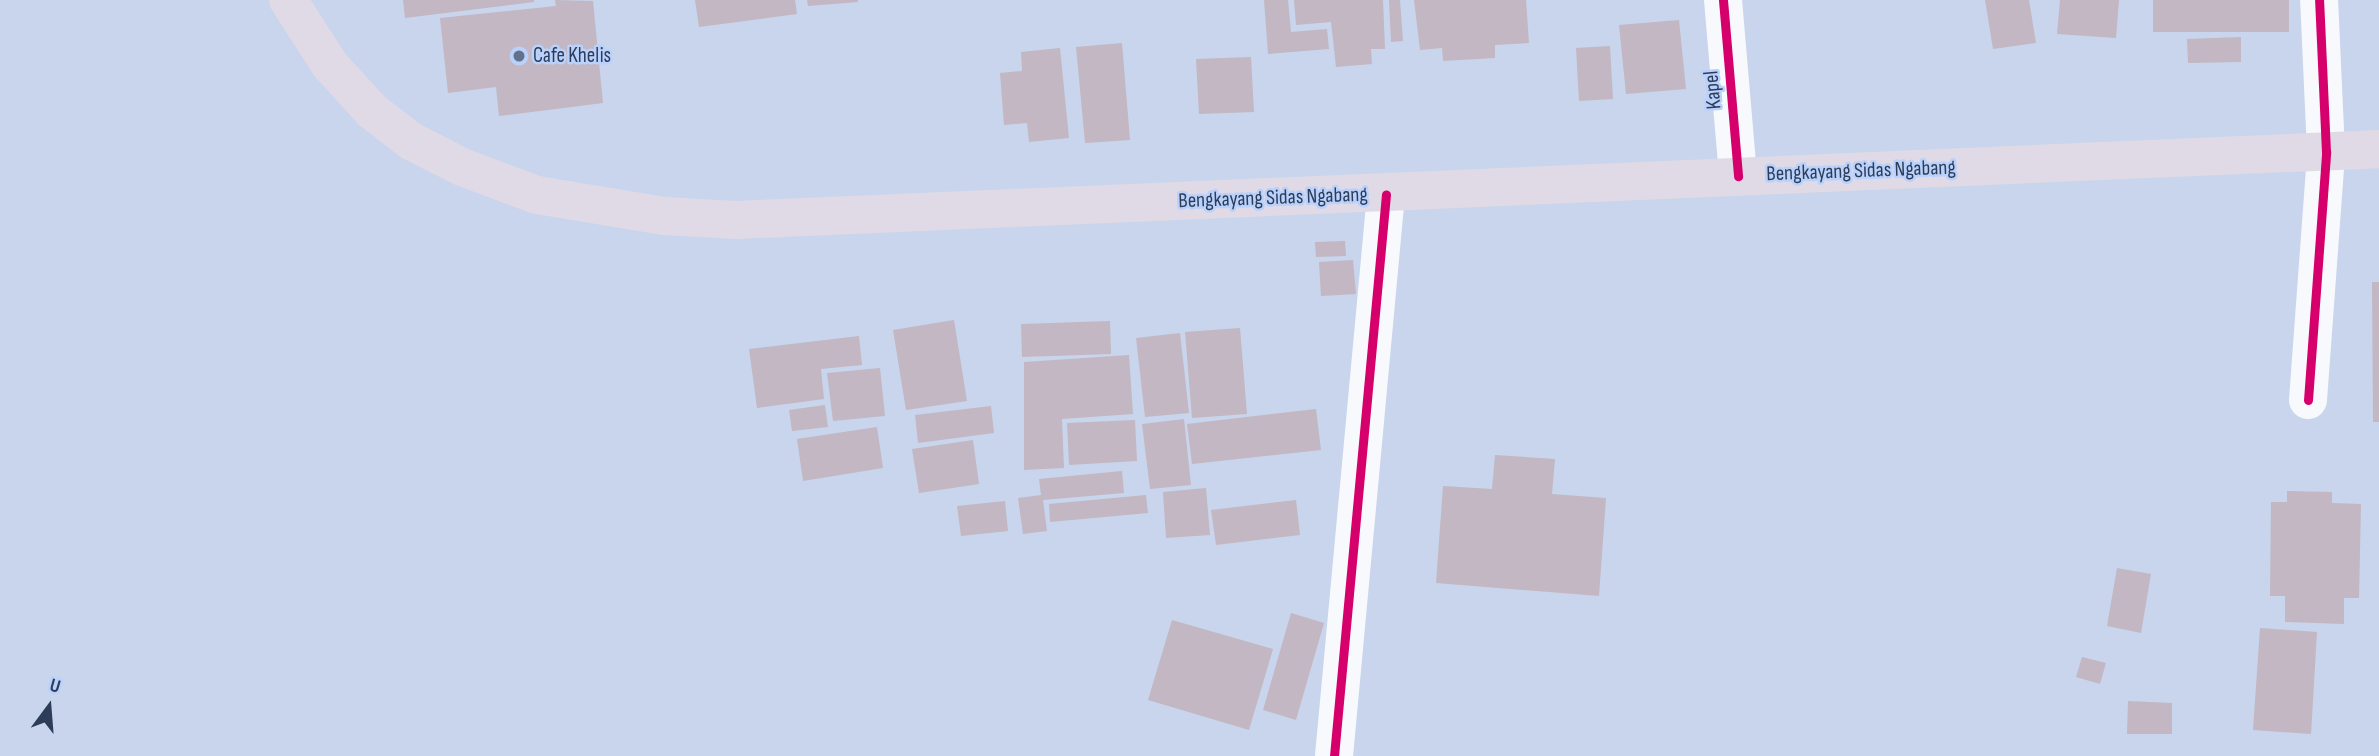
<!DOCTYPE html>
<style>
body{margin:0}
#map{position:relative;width:2379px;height:756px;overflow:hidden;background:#c8d5ec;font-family:"Sofia Sans Condensed",sans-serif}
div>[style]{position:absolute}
.building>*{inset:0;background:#c2b7c2}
.street>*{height:38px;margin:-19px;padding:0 19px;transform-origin:19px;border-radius:19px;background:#f7f9fc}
.highway>*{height:38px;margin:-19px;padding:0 19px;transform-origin:19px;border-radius:19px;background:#e0dae6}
.cycleway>*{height:9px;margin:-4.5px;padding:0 4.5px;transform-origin:4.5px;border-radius:4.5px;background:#d6006c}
.dots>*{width:19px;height:19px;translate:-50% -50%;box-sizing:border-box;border:4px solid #b9d1fb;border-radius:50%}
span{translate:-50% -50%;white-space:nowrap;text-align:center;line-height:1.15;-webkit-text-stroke:5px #b9d1fb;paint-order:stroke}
.poi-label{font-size:21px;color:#2d3d59}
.left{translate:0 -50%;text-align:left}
.street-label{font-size:21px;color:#2d3d59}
.north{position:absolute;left:14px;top:672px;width:70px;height:70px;-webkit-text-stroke:5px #b9d1fb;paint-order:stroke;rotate:16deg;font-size:19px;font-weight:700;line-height:28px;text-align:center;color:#2d3d59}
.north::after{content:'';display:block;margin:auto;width:24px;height:32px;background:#2d3d59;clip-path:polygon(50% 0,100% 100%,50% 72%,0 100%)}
</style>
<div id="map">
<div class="building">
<i style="clip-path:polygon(403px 0,534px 0,534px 2px,405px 18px)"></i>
<i style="clip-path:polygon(555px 0,593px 1px,603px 103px,499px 116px,496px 87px,448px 93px,440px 18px,556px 6px)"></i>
<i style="clip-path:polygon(695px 0,795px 0,797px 14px,699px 27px)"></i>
<i style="clip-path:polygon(807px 0,858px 0,858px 2px,808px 6px)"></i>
<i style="clip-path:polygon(1264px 0,1288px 0,1291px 32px,1327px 29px,1329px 49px,1268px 54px)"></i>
<i style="clip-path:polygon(1294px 0,1383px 0,1385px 49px,1371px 49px,1372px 64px,1336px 67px,1331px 22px,1296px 25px)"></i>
<i style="clip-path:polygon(1389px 0,1400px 0,1403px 41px,1391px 42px)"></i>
<i style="clip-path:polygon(1414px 0,1526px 0,1529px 43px,1495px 45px,1495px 58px,1443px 61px,1442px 48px,1420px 50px)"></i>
<i style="clip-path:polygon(1985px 0,2029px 0,2036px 43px,1993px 49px)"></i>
<i style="clip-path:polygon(2060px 0,2119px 0,2116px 38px,2057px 34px)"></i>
<i style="clip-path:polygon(2153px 0,2289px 0,2289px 32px,2153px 32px)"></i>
<i style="clip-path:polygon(1679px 20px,1686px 89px,1626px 94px,1619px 25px)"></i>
<i style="clip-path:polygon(2241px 37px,2241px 62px,2188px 63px,2187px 39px)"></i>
<i style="clip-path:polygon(1122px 43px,1130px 140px,1085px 143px,1076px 47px)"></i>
<i style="clip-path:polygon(1610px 46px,1613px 99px,1579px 101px,1576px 48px)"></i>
<i style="clip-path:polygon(1060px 48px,1069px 138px,1029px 142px,1027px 123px,1004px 125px,1000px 73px,1022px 71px,1021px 52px)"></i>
<i style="clip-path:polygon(1251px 57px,1254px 112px,1199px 114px,1196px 59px)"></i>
<i style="clip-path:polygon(1345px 241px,1346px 256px,1316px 257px,1315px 242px)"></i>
<i style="clip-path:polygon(1353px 260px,1356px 294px,1321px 296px,1319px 262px)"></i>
<i style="clip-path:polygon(2372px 282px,2379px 282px,2379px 422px,2373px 422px)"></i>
<i style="clip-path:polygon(954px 320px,967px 401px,906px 410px,893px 330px)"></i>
<i style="clip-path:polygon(1110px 321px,1111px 354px,1022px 357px,1021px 324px)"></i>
<i style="clip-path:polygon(1240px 328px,1247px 414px,1192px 418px,1185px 332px)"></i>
<i style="clip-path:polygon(1180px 333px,1189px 413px,1145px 417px,1136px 338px)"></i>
<i style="clip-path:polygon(859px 336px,862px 365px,821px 369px,824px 399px,757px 408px,749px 349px)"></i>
<i style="clip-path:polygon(1129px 355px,1133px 414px,1062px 419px,1064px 468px,1024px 470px,1024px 362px)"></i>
<i style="clip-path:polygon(880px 368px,885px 416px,833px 421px,827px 373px)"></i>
<i style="clip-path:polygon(825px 405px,828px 427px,792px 431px,789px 410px)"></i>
<i style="clip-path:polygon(991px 406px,994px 433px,918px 443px,915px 415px)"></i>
<i style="clip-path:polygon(1316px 409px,1321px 450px,1192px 464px,1187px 424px)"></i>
<i style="clip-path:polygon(1184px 419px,1191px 485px,1150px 489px,1142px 424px)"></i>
<i style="clip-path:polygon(1135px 420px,1137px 461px,1069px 465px,1067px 423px)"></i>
<i style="clip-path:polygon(877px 427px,883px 468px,803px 481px,797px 439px)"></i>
<i style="clip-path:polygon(973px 440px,979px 484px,919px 493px,912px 449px)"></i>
<i style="clip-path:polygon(1495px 455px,1555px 459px,1552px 494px,1606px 498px,1599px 596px,1436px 583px,1443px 486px,1492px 489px)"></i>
<i style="clip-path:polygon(1122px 471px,1124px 493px,1043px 500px,1047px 531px,1023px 534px,1018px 498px,1041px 495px,1039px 479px)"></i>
<i style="clip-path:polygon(1206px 488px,1210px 535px,1166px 538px,1163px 492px)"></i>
<i style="clip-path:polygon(2287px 491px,2332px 492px,2332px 503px,2361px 504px,2359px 598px,2344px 598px,2344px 624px,2285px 622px,2285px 596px,2270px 596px,2271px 502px,2287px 502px)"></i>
<i style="clip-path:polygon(1146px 495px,1148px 513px,1050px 522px,1049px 504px)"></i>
<i style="clip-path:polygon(1296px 500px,1300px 535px,1216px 545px,1211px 510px)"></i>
<i style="clip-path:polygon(1005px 501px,1008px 531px,961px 536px,957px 506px)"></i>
<i style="clip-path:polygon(2117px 568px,2151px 574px,2141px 633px,2107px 626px)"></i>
<i style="clip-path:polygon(1291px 613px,1324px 623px,1296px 720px,1263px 710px)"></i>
<i style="clip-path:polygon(1172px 620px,1273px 649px,1249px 730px,1148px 700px)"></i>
<i style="clip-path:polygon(2260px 628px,2317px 632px,2311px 734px,2253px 730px)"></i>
<i style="clip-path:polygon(2082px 657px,2106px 663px,2100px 684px,2076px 677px)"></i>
<i style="clip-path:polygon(2128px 701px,2172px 703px,2172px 734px,2127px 734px)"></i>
</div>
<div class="street">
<i style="left:1723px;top:0;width:177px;rotate:85.1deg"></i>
<i style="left:2308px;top:400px;width:249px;rotate:-85.8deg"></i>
<i style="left:2326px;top:152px;width:152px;rotate:-92.6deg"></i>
<i style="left:1334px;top:756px;width:564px;rotate:-84.71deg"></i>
</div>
<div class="highway">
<i style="left:288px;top:0;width:77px;rotate:57.1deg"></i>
<i style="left:330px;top:65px;width:62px;rotate:47.6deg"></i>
<i style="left:372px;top:111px;width:49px;rotate:37.6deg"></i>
<i style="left:411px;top:141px;width:57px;rotate:27deg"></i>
<i style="left:462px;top:167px;width:80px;rotate:20.5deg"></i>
<i style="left:537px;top:195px;width:129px;rotate:9.4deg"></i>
<i style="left:664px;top:216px;width:72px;rotate:3.2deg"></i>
<i style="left:736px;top:220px;width:1645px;rotate:-2.47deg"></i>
</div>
<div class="cycleway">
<i style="left:1723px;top:0;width:177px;rotate:85.1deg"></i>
<i style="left:2308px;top:400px;width:249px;rotate:-85.8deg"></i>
<i style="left:2326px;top:152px;width:152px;rotate:-92.6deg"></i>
<i style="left:1334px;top:756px;width:564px;rotate:-84.71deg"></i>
</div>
<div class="dots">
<i style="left:519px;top:56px;background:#63728c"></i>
</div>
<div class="poi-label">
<span class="left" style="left:533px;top:56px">Cafe Khelis</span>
</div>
<div class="street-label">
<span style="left:1713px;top:90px;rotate:-95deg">Kapel</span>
<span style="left:1861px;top:171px;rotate:-2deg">Bengkayang Sidas Ngabang</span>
<span style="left:1273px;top:198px;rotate:-2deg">Bengkayang Sidas Ngabang</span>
</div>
<div class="north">U</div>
</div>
